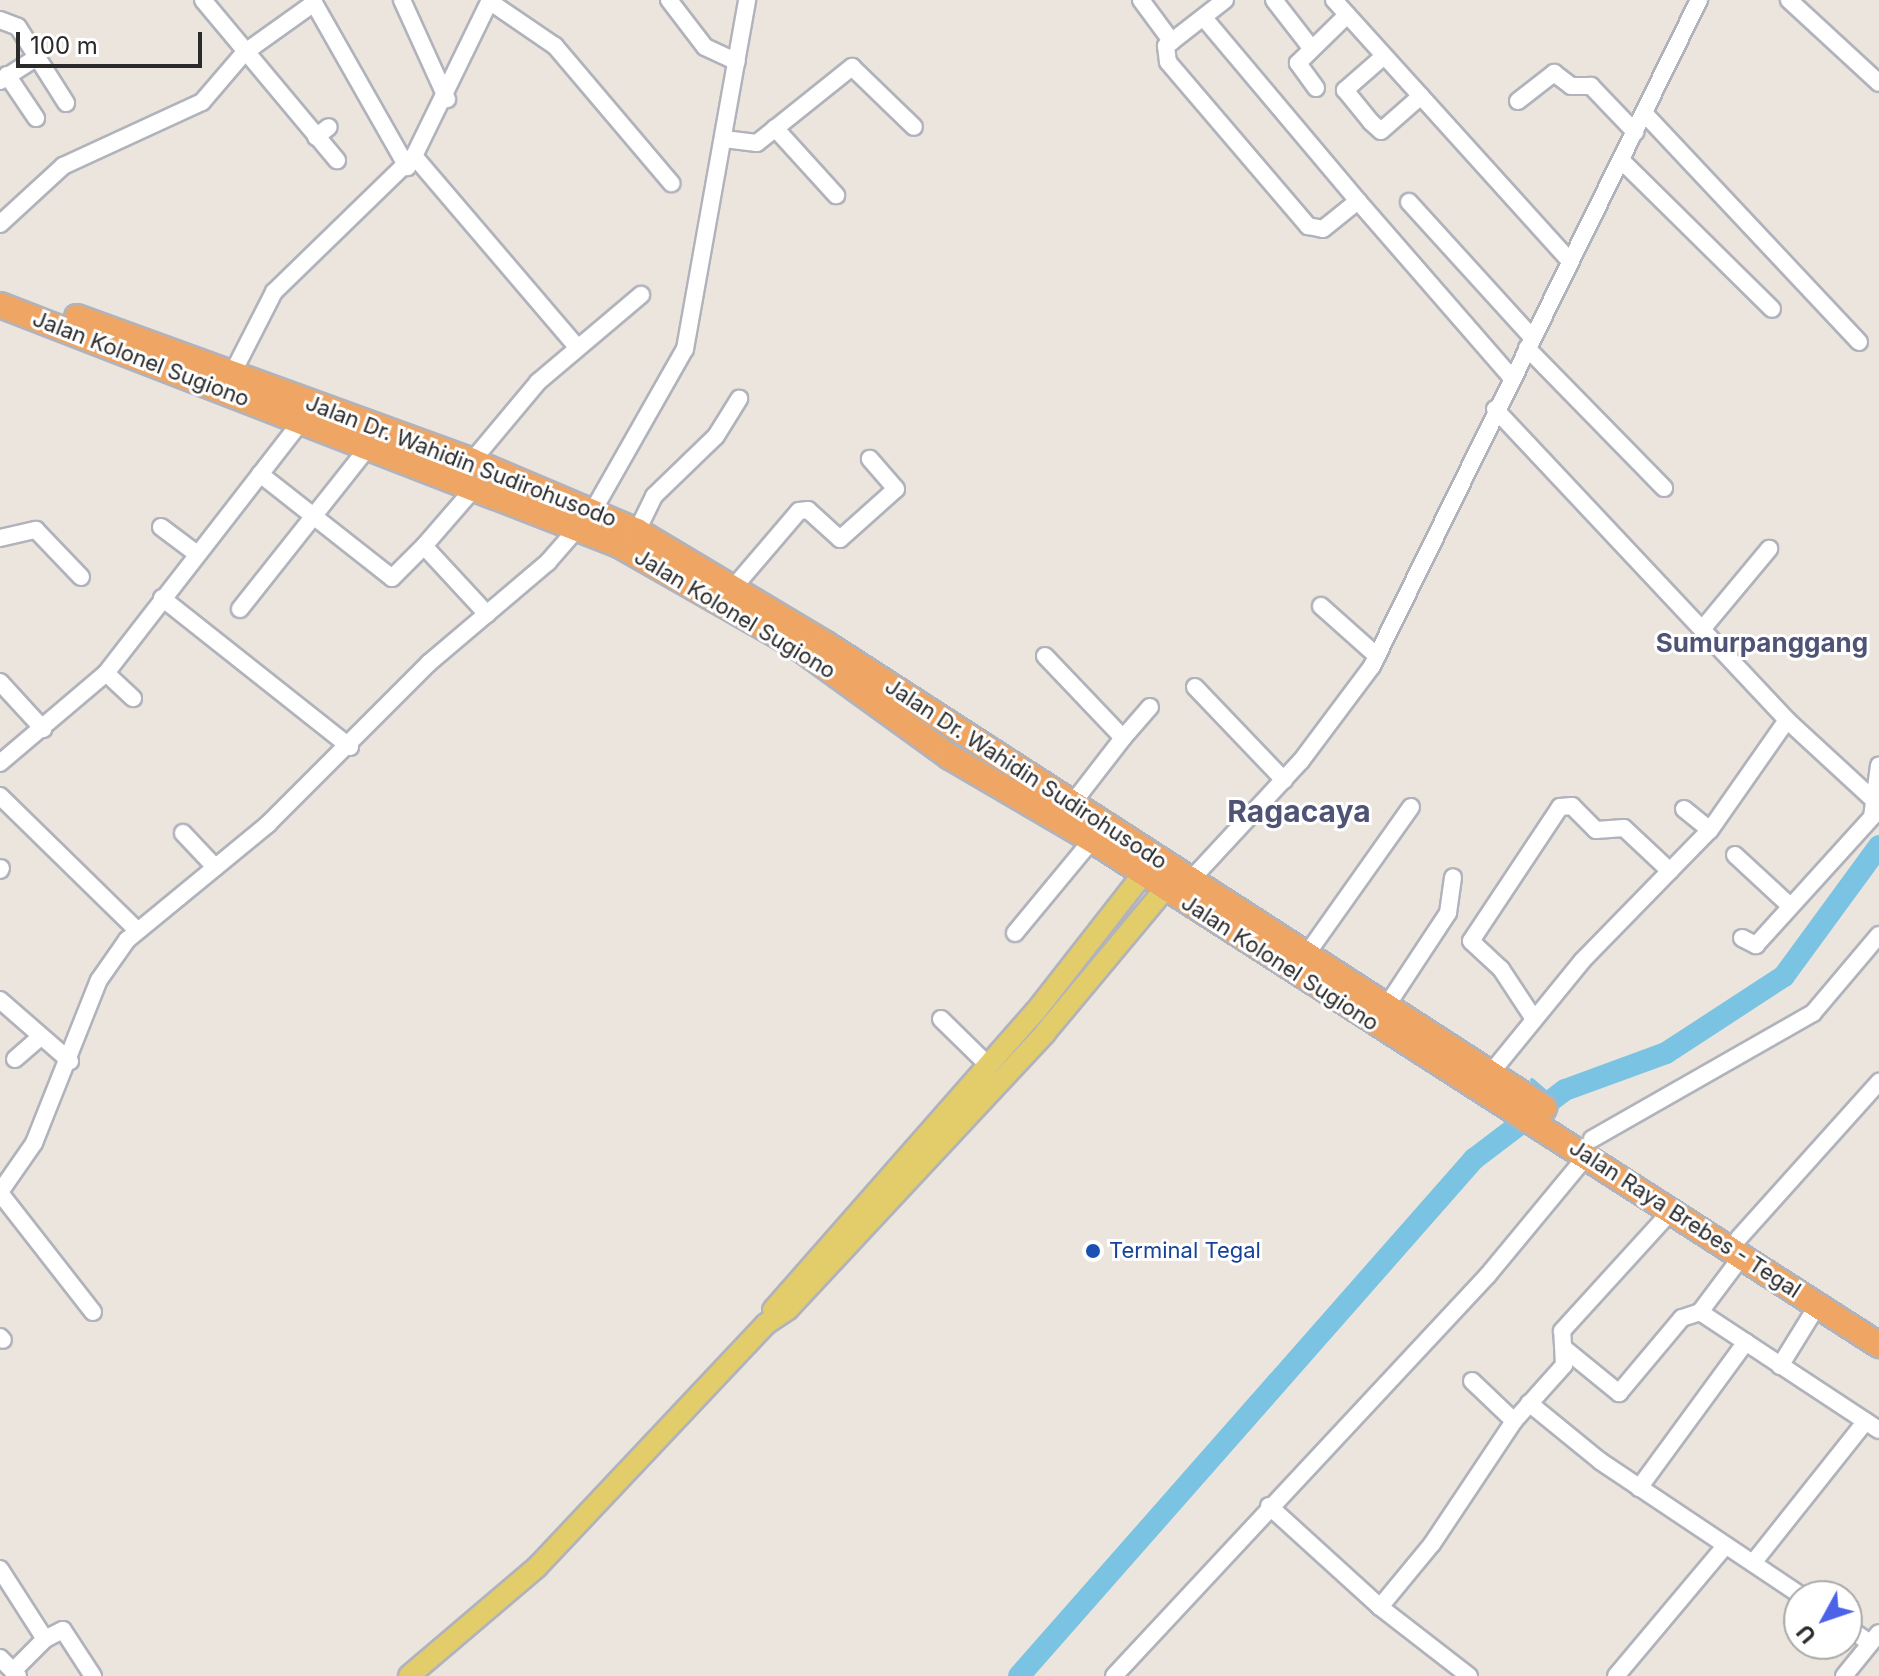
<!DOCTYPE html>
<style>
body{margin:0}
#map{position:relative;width:1879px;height:1676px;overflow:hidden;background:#ebe5dd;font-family:Inter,sans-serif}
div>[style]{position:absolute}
.stream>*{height:4px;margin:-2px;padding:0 2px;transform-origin:2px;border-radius:2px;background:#7ac3e3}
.river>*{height:22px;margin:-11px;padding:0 11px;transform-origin:11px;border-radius:11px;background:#7ac3e3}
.roads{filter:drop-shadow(2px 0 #b1b3bc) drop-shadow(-2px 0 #b1b3bc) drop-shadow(0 2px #b1b3bc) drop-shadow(0 -2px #b1b3bc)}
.minor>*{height:16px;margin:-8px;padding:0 8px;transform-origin:8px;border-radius:8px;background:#fff}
.major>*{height:20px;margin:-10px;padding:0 10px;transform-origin:10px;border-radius:10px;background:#e3cc6a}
.highway>*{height:24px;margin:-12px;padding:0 12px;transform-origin:12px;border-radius:12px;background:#efa664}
.dots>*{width:22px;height:22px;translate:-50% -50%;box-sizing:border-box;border:4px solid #fff;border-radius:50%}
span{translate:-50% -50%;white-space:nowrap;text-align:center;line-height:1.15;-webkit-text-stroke:6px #fff;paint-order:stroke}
.street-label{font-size:22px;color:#2a2a2a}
.transit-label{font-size:22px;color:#164399}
.left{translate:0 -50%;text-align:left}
.quarter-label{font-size:26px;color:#4f5476;font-weight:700}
.district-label{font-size:30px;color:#4f5476;font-weight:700}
.north{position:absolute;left:1783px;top:1580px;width:80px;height:80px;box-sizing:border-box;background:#fff;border:2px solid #aaa;border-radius:50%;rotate:230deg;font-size:22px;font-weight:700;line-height:32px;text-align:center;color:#2a2a2a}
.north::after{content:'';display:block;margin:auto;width:28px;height:36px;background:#4c63e9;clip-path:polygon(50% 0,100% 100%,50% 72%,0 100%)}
.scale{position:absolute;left:16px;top:32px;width:186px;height:36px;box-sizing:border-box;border:4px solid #2a2a2a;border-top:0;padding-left:10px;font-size:24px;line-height:28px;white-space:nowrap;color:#2a2a2a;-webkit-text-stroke:6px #fff;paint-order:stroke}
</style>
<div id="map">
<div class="stream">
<i style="left:1532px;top:1080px;width:29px;rotate:41deg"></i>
</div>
<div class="river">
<i style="left:1019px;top:1676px;width:689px;rotate:-48.65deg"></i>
<i style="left:1474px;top:1159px;width:114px;rotate:-37.2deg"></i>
<i style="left:1565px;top:1090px;width:108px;rotate:-20.1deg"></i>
<i style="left:1666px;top:1053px;width:141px;rotate:-33.1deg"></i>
<i style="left:1784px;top:976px;width:161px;rotate:-53.8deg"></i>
</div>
<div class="roads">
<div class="minor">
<i style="left:203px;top:0;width:209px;rotate:50.1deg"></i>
<i style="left:402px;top:0;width:109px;rotate:65.6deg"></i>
<i style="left:669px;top:0;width:59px;rotate:52.5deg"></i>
<i style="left:705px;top:47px;width:35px;rotate:25deg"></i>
<i style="left:1141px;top:0;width:52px;rotate:53.6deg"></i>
<i style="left:1225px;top:0;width:75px;rotate:142.1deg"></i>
<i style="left:1166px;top:46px;width:16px;rotate:83deg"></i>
<i style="left:1168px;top:62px;width:216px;rotate:49.5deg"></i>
<i style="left:1308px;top:226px;width:15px;rotate:11deg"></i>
<i style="left:1323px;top:229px;width:45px;rotate:-38.7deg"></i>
<i style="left:1358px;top:201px;width:232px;rotate:49deg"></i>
<i style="left:1274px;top:0;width:62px;rotate:52.2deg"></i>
<i style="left:1334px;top:0;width:353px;rotate:47.9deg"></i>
<i style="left:1789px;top:0;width:122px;rotate:42.7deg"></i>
<i style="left:489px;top:1px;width:80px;rotate:34.3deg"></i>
<i style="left:555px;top:46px;width:180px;rotate:49.7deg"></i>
<i style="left:1204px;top:18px;width:239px;rotate:49.9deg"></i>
<i style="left:0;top:20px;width:19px;rotate:21deg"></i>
<i style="left:18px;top:27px;width:90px;rotate:57.7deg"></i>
<i style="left:1384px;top:56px;width:52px;rotate:138.9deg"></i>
<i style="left:1345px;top:90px;width:41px;rotate:50.9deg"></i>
<i style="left:1371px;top:122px;width:13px;rotate:42deg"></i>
<i style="left:1381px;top:131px;width:53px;rotate:-41.2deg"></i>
<i style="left:7px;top:75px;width:52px;rotate:56deg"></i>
<i style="left:0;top:81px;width:43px;rotate:-32.6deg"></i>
<i style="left:1316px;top:88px;width:31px;rotate:-126deg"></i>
<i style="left:1298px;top:63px;width:69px;rotate:-44.4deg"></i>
<i style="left:1518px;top:101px;width:46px;rotate:-37.9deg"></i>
<i style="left:1554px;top:73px;width:21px;rotate:37deg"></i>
<i style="left:1571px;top:86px;width:20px"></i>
<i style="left:1591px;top:86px;width:64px;rotate:46.3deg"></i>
<i style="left:1644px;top:113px;width:314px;rotate:46.8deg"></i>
<i style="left:775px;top:128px;width:91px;rotate:47.7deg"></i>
<i style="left:316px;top:137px;width:16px;rotate:-38deg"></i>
<i style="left:724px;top:139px;width:33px;rotate:7deg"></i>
<i style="left:757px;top:143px;width:122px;rotate:-38.7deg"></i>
<i style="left:852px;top:67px;width:86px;rotate:44.1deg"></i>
<i style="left:414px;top:156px;width:251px;rotate:49.5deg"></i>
<i style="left:1621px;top:160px;width:212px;rotate:44.6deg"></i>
<i style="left:1409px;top:202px;width:183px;rotate:47.7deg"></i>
<i style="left:0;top:224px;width:86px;rotate:-42.6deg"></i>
<i style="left:63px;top:166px;width:153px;rotate:-24.7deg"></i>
<i style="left:202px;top:102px;width:65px;rotate:-49.4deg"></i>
<i style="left:244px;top:53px;width:86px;rotate:-35.5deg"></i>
<i style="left:314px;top:3px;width:189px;rotate:60.4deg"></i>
<i style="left:1527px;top:348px;width:196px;rotate:45.6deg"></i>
<i style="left:228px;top:382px;width:101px;rotate:-62.9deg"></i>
<i style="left:274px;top:292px;width:195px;rotate:-44.2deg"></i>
<i style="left:414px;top:156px;width:174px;rotate:-64deg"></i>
<i style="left:1495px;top:409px;width:427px;rotate:46.8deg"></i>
<i style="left:1787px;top:720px;width:125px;rotate:42.7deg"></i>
<i style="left:472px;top:461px;width:103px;rotate:-50.1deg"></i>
<i style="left:538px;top:382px;width:135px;rotate:-40.2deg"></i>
<i style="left:260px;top:474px;width:168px;rotate:38.2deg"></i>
<i style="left:392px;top:578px;width:45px;rotate:-45deg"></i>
<i style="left:424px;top:546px;width:93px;rotate:47.2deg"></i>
<i style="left:161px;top:527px;width:45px;rotate:36.9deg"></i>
<i style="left:637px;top:531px;width:39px;rotate:-64deg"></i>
<i style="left:654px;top:496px;width:86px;rotate:-44.1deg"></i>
<i style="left:716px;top:436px;width:44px;rotate:-58.1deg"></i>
<i style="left:0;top:538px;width:37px;rotate:-13deg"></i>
<i style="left:36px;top:530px;width:65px;rotate:46.2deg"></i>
<i style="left:424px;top:546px;width:81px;rotate:-49deg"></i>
<i style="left:734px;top:587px;width:100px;rotate:-49.5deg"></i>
<i style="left:799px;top:511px;width:9px;rotate:-6deg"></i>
<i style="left:808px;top:510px;width:43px;rotate:42.2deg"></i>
<i style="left:840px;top:539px;width:75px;rotate:-41.8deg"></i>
<i style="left:896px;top:489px;width:40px;rotate:-131deg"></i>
<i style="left:162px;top:598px;width:240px;rotate:38.4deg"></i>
<i style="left:1321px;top:606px;width:75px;rotate:41.8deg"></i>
<i style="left:240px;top:609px;width:211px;rotate:-51.6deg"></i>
<i style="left:1704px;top:627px;width:102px;rotate:-50.2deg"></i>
<i style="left:1045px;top:656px;width:113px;rotate:46.4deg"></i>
<i style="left:1123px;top:738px;width:83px;rotate:127.7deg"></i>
<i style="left:106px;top:673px;width:37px;rotate:43deg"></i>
<i style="left:0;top:682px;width:64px;rotate:47.5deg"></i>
<i style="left:1195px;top:687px;width:129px;rotate:46.3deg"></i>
<i style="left:1123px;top:738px;width:41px;rotate:-48.9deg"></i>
<i style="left:0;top:763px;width:139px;rotate:-40.3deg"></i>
<i style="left:106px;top:673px;width:321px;rotate:-52.2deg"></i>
<i style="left:0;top:796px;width:192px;rotate:44.4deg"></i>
<i style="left:1684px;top:809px;width:33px;rotate:39deg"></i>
<i style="left:183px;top:833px;width:47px;rotate:46.7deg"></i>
<i style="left:1735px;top:855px;width:75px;rotate:42.8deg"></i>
<i style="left:0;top:870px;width:2px;rotate:-63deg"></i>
<i style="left:1186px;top:885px;width:169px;rotate:-47.2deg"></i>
<i style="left:1301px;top:761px;width:119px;rotate:-53.2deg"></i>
<i style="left:1372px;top:666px;width:742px;rotate:-63.85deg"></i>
<i style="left:1015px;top:933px;width:121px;rotate:-50.4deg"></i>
<i style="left:1742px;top:938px;width:16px;rotate:27deg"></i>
<i style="left:1756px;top:945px;width:173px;rotate:-47.8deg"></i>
<i style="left:1872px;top:817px;width:52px;rotate:-82.3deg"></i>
<i style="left:1304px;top:958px;width:185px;rotate:-54.7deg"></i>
<i style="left:0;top:1000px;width:93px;rotate:41.1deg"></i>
<i style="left:1386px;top:1007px;width:113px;rotate:-56.6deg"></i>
<i style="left:1448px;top:913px;width:36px;rotate:-82deg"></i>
<i style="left:941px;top:1019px;width:67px;rotate:44.4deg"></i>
<i style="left:1534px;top:1019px;width:60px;rotate:-123.4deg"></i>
<i style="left:1501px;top:969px;width:41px;rotate:-137deg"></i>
<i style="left:1471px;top:941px;width:161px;rotate:-56.4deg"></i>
<i style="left:1560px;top:807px;width:12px;rotate:-5deg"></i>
<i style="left:1572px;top:806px;width:34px;rotate:45deg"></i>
<i style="left:1596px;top:830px;width:28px;rotate:-4deg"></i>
<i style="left:1624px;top:828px;width:63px;rotate:43.1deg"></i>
<i style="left:15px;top:1059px;width:33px;rotate:-41deg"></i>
<i style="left:1490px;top:1074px;width:146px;rotate:-50.8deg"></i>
<i style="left:1582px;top:961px;width:183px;rotate:-45.7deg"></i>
<i style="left:1710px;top:830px;width:134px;rotate:-55deg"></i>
<i style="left:1592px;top:1139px;width:254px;rotate:-29.7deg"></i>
<i style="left:1813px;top:1013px;width:102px;rotate:-49.8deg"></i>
<i style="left:0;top:1192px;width:60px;rotate:-55.2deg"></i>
<i style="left:34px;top:1143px;width:175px;rotate:-68.3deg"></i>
<i style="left:99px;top:980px;width:49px;rotate:-55deg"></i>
<i style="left:127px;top:940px;width:183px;rotate:-39.4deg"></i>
<i style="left:268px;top:824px;width:228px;rotate:-45deg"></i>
<i style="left:429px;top:663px;width:156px;rotate:-40.3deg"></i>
<i style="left:548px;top:562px;width:70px;rotate:-49deg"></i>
<i style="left:594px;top:509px;width:184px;rotate:-60.4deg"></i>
<i style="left:685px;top:349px;width:354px;rotate:-79.9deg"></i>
<i style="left:0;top:1193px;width:151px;rotate:52deg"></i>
<i style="left:1739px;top:1238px;width:210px;rotate:-48.1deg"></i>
<i style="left:1700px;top:1312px;width:214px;rotate:33.4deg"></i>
<i style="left:0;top:1337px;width:4px;rotate:45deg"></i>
<i style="left:1565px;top:1349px;width:70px;rotate:39.2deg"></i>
<i style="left:1619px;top:1393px;width:98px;rotate:-50deg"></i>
<i style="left:1682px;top:1318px;width:19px;rotate:-18deg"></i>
<i style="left:1700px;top:1312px;width:70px;rotate:-53.1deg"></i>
<i style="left:1780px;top:1366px;width:70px;rotate:-58.3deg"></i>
<i style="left:1472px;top:1381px;width:58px;rotate:43.6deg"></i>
<i style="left:1529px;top:1403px;width:92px;rotate:39.2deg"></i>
<i style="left:1600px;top:1461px;width:243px;rotate:33.8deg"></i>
<i style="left:1639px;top:1488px;width:181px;rotate:-53.8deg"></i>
<i style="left:1269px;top:1506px;width:150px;rotate:42.3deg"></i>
<i style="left:1753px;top:1563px;width:181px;rotate:-51.5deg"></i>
<i style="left:0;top:1569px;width:83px;rotate:57.3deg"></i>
<i style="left:45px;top:1639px;width:45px;rotate:135deg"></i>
<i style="left:13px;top:1671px;width:7px;rotate:45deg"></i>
<i style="left:1847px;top:1627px;width:28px;rotate:35deg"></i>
<i style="left:45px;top:1639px;width:20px;rotate:-27deg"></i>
<i style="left:63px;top:1630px;width:55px;rotate:56.9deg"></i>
<i style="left:0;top:1658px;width:18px;rotate:45deg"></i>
<i style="left:1114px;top:1676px;width:548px;rotate:-47deg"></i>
<i style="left:1488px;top:1275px;width:157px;rotate:-50.4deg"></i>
<i style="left:1469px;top:1676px;width:113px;rotate:-142.2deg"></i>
<i style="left:1380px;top:1607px;width:82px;rotate:-50.5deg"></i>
<i style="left:1432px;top:1544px;width:148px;rotate:-56.3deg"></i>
<i style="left:1514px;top:1421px;width:75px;rotate:-48.2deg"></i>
<i style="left:1564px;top:1365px;width:34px;rotate:-93deg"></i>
<i style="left:1562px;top:1331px;width:164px;rotate:-47.7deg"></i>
<i style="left:1616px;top:1676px;width:170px;rotate:-50deg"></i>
<i style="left:1844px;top:1676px;width:55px;rotate:-50.9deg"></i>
</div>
<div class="major">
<i style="left:773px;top:1310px;width:398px;rotate:-48.7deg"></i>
<i style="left:1036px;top:1011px;width:190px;rotate:-52deg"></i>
<i style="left:409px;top:1676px;width:168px;rotate:-40.4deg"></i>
<i style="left:537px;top:1567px;width:334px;rotate:-46.7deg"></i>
<i style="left:766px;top:1324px;width:27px;rotate:-34deg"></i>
<i style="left:788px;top:1309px;width:377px;rotate:-47deg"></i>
<i style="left:1045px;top:1033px;width:202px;rotate:-50.2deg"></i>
</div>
<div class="highway">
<i style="left:0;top:305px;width:664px;rotate:21.19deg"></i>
<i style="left:619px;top:545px;width:206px;rotate:29.7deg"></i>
<i style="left:798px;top:647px;width:188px;rotate:35.9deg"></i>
<i style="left:950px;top:757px;width:164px;rotate:30.3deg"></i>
<i style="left:1092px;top:840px;width:935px;rotate:32.69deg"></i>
<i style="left:77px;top:317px;width:420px;rotate:20deg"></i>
<i style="left:472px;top:461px;width:179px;rotate:23deg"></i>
<i style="left:637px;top:531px;width:220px;rotate:30.9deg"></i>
<i style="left:826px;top:644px;width:855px;rotate:32.87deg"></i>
</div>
</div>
<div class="dots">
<i style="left:1093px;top:1251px;background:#1a4fb4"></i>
</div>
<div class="street-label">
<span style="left:141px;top:359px;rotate:21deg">Jalan Kolonel Sugiono</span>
<span style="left:461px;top:461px;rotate:21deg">Jalan Dr. Wahidin Sudirohusodo</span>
<span style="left:735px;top:614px;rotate:31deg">Jalan Kolonel Sugiono</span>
<span style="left:1026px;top:774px;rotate:33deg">Jalan Dr. Wahidin Sudirohusodo</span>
<span style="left:1280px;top:963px;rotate:33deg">Jalan Kolonel Sugiono</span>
<span style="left:1685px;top:1219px;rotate:33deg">Jalan Raya Brebes - Tegal</span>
</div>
<div class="transit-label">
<span class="left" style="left:1109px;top:1251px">Terminal Tegal</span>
</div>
<div class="quarter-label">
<span style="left:1762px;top:643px">Sumurpanggang</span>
</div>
<div class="district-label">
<span style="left:1299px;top:811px">Ragacaya</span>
</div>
<div class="north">U</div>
<div class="scale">100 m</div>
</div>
